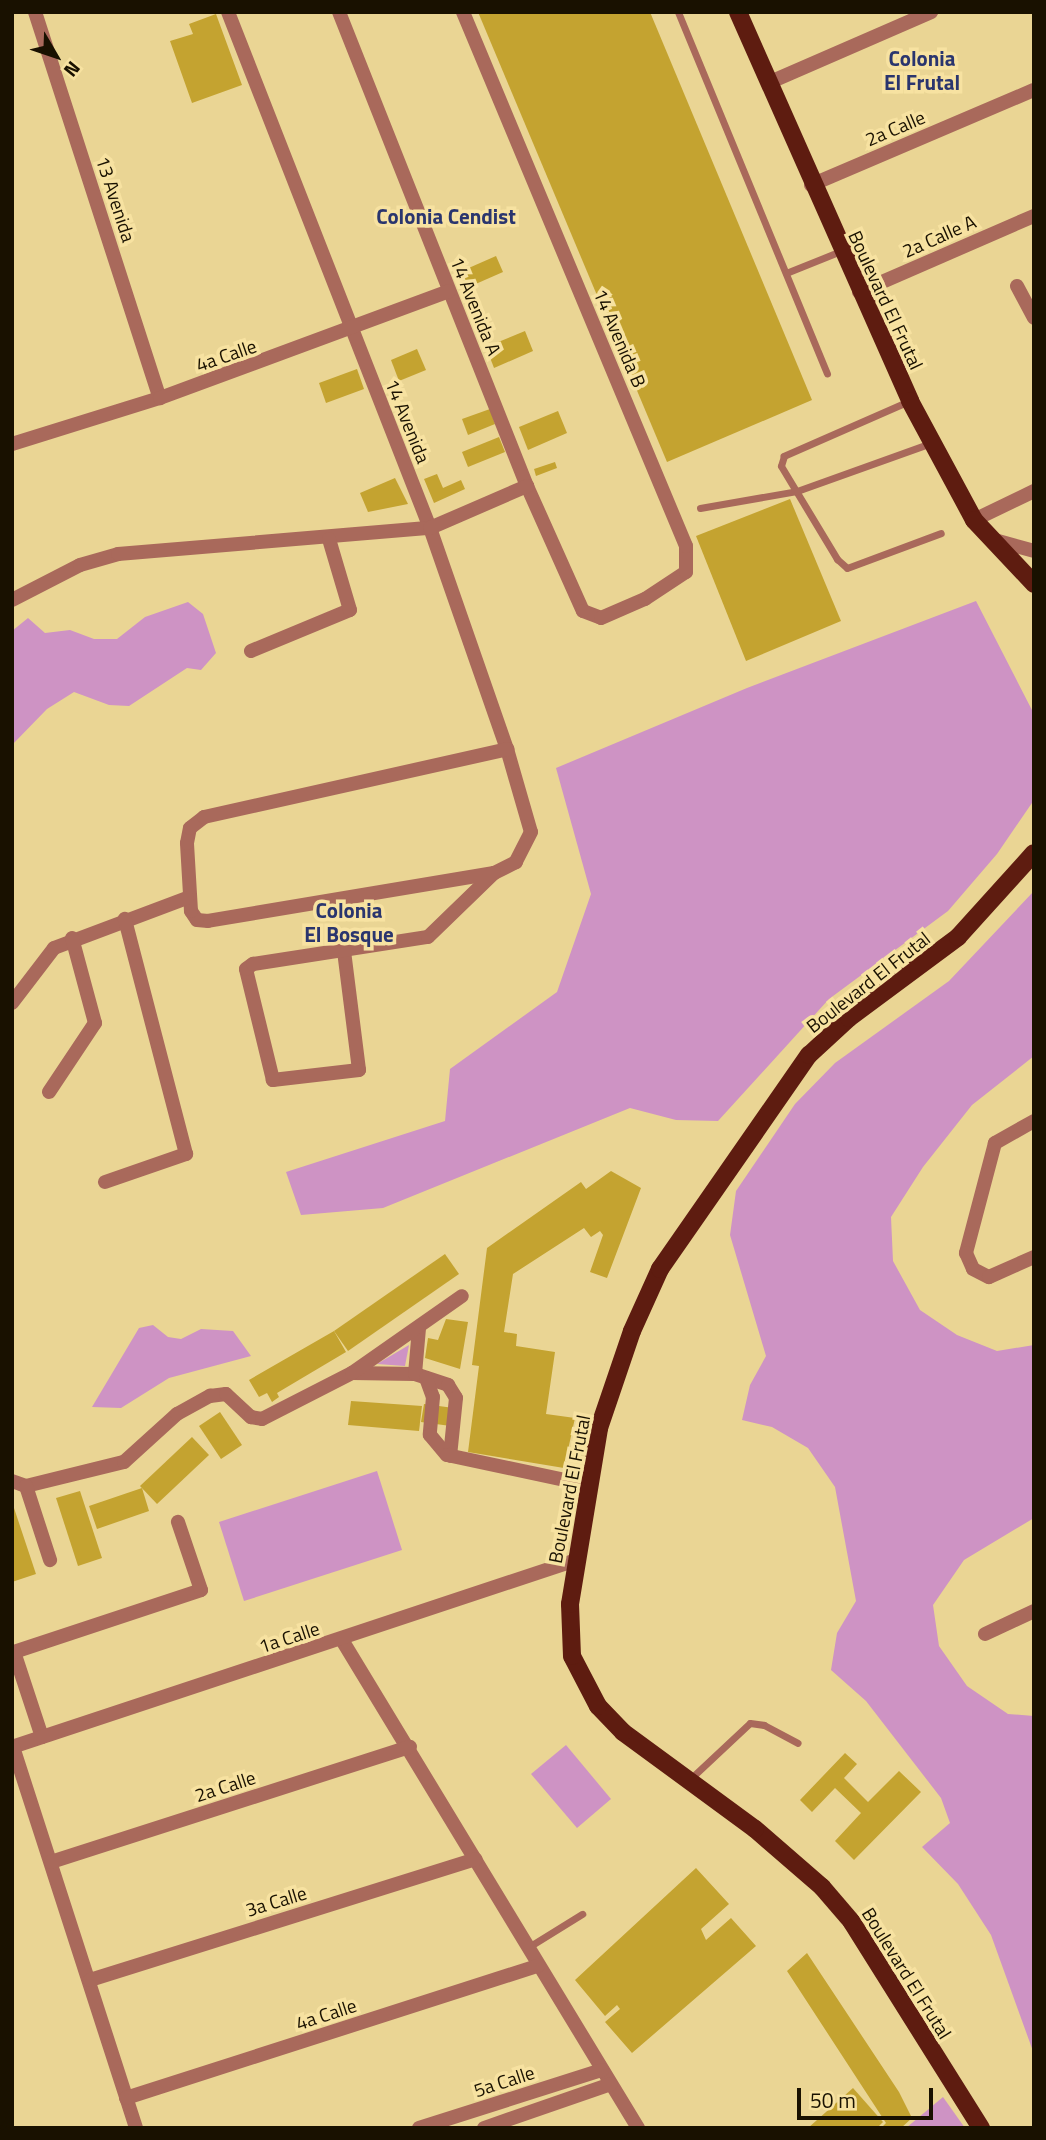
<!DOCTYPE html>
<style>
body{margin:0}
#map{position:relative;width:1046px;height:2140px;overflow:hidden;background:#ead594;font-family:"Titillium Web",sans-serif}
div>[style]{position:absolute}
.green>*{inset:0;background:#ce93c4}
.building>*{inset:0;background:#c4a330}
.lane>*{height:7px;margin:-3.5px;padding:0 3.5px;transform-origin:3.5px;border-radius:3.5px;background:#a9695b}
.street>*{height:14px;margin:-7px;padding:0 7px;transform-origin:7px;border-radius:7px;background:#a9695b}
.primary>*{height:18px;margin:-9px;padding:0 9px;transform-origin:9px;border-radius:9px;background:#5e1c10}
span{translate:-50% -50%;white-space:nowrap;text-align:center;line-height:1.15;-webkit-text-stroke:7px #f7e2a1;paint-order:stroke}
.street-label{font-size:19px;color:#191100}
.neighbourhood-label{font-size:21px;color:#2a356e;font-weight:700}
.frame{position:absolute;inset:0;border:14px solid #191100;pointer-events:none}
.north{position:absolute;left:21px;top:21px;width:70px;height:70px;-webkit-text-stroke:5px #f7e2a1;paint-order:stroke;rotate:129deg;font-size:19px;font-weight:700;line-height:28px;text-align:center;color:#191100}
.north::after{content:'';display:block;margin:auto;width:24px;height:32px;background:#191100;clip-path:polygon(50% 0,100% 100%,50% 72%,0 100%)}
.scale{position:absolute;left:797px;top:2088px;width:136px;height:32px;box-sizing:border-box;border:4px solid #191100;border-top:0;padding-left:9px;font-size:21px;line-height:24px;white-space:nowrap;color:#191100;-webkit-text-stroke:5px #f7e2a1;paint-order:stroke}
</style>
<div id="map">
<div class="green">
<i style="clip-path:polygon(976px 601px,1034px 714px,1034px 800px,997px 854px,948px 911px,829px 999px,718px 1121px,676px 1120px,630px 1108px,383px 1208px,301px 1215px,286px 1172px,445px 1121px,450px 1069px,557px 992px,591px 894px,556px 768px,747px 688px)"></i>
<i style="clip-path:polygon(188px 602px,203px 614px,216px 653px,201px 670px,187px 668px,129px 706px,109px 705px,74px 692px,47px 709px,12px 745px,12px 631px,28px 618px,45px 633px,70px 630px,94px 639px,117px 639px,145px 617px)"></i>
<i style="clip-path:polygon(1034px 891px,1034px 1056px,972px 1105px,923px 1167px,891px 1217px,893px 1261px,920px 1310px,957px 1335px,997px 1351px,1034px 1345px,1034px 1518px,964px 1560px,933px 1605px,939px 1646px,967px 1686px,1008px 1714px,1034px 1716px,1034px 2054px,991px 1935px,958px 1884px,922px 1847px,950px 1823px,941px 1798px,866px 1701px,831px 1670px,837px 1633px,856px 1601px,835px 1487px,808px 1448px,772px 1427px,742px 1420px,750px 1385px,766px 1356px,730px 1235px,736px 1191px,795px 1104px,835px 1063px,949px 981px)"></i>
<i style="clip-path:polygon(153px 1325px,168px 1337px,181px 1339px,201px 1329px,233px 1331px,251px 1356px,169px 1378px,121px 1408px,92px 1407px,139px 1328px)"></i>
<i style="clip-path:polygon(409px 1345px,405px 1366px,377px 1364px)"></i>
<i style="clip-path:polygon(377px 1471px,402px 1550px,244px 1601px,219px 1522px)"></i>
<i style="clip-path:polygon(566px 1745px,611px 1799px,577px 1828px,531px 1774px)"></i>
<i style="clip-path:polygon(943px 2097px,965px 2128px,906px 2128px)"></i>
</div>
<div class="building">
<i style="clip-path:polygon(478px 12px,650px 12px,812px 400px,667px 462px)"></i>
<i style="clip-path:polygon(216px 14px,242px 85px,192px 103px,170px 41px,193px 34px,189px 24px)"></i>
<i style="clip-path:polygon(496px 256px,503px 272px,462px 290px,455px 274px)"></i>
<i style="clip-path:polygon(525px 331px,533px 351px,494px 368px,486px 347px)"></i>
<i style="clip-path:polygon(417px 349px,426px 370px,399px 381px,391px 360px)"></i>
<i style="clip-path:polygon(357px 369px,364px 389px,326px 403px,319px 383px)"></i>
<i style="clip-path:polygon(490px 409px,495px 424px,468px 435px,462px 419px)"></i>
<i style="clip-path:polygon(558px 411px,567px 433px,528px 450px,519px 427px)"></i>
<i style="clip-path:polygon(499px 437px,505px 452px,468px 467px,462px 452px)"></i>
<i style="clip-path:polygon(555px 462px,557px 468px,536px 476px,534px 469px)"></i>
<i style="clip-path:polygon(437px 474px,443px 488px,461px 480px,465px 489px,434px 503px,424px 479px)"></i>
<i style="clip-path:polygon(395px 478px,408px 504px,368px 512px,360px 493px)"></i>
<i style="clip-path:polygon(790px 499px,841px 621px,746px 661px,696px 536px)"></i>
<i style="clip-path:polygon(611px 1171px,641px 1188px,607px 1278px,590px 1272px,603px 1235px,600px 1231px,591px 1237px,584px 1228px,513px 1274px,504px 1332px,517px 1334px,516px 1346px,555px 1352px,546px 1414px,575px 1418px,564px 1468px,468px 1452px,479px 1366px,472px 1365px,487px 1248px,581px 1182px,586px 1189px)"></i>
<i style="clip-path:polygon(445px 1254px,459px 1274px,348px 1351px,334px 1331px)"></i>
<i style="clip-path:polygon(446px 1319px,468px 1322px,460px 1369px,425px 1358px,428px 1338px,438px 1340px)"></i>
<i style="clip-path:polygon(334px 1331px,346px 1352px,277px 1393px,279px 1397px,272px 1402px,267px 1393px,259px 1397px,249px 1380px)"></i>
<i style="clip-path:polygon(351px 1401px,422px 1406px,419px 1431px,348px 1425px)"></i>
<i style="clip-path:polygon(424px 1404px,461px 1409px,458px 1427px,421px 1422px)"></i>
<i style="clip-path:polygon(220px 1412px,242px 1445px,221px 1459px,199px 1426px)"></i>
<i style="clip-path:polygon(192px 1437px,209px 1455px,157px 1504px,140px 1486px)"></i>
<i style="clip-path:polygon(142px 1488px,149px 1511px,97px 1529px,89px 1506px)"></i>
<i style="clip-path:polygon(80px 1491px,102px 1558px,78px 1566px,56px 1498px)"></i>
<i style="clip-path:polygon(12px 1502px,36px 1574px,12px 1582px)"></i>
<i style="clip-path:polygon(845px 1753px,857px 1764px,844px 1778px,868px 1802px,899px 1771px,921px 1792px,854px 1860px,835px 1841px,861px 1813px,835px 1788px,812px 1812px,800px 1800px)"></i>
<i style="clip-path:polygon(696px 1868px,729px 1904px,701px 1929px,706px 1940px,731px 1918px,756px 1946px,632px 2053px,605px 2022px,620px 2009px,617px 2005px,605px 2016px,575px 1980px)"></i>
<i style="clip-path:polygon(807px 1953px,899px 2092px,912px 2118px,901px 2128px,881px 2128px,886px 2123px,787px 1971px)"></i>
<i style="clip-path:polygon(853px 2088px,883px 2122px,877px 2128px,808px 2128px)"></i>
</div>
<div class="lane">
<i style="left:678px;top:12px;width:391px;rotate:67.6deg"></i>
<i style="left:786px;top:273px;width:59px;rotate:-21.8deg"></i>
<i style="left:909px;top:401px;width:137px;rotate:156.3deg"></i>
<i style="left:784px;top:456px;width:10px;rotate:107deg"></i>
<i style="left:781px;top:466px;width:109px;rotate:58.9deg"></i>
<i style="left:837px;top:559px;width:13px;rotate:42deg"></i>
<i style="left:847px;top:568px;width:100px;rotate:-20.4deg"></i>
<i style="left:700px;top:508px;width:98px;rotate:-9.9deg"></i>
<i style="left:797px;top:491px;width:142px;rotate:-19.7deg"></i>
<i style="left:689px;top:1780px;width:83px;rotate:-43.1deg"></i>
<i style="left:750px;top:1723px;width:14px;rotate:8deg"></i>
<i style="left:764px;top:1725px;width:38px;rotate:28deg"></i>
<i style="left:527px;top:1948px;width:65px;rotate:-31.7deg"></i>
</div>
<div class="street">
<i style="left:35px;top:12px;width:406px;rotate:72.1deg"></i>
<i style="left:228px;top:12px;width:554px;rotate:68.62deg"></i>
<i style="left:430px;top:528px;width:234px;rotate:70.8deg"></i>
<i style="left:507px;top:749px;width:86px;rotate:73.9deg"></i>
<i style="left:531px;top:832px;width:34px;rotate:117deg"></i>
<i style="left:516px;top:862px;width:25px;rotate:153deg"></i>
<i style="left:494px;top:873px;width:290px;rotate:170.5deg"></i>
<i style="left:208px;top:921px;width:11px;rotate:-175deg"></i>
<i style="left:197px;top:920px;width:11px;rotate:-124deg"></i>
<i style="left:191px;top:911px;width:68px;rotate:-93.4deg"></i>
<i style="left:187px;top:843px;width:15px;rotate:-79deg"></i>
<i style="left:190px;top:828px;width:18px;rotate:-38deg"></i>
<i style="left:204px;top:817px;width:311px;rotate:-12.6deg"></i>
<i style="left:339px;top:12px;width:510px;rotate:68.37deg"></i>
<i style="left:527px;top:486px;width:137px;rotate:65.9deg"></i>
<i style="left:583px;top:611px;width:19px;rotate:21deg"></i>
<i style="left:601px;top:618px;width:48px;rotate:-23.4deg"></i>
<i style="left:645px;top:599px;width:49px;rotate:-33.4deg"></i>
<i style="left:686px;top:572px;width:26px;rotate:-90deg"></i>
<i style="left:686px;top:546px;width:579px;rotate:-112.67deg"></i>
<i style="left:768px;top:83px;width:178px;rotate:-23.5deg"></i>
<i style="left:811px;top:185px;width:242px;rotate:-23.1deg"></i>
<i style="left:1017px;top:286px;width:36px;rotate:62deg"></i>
<i style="left:859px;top:292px;width:191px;rotate:-23.5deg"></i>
<i style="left:12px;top:444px;width:155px;rotate:-17.3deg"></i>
<i style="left:160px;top:398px;width:308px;rotate:-20.3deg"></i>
<i style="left:974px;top:520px;width:67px;rotate:-25.8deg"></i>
<i style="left:991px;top:539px;width:45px;rotate:15.6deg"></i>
<i style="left:12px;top:600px;width:76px;rotate:-27.2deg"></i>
<i style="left:80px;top:565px;width:40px;rotate:-16deg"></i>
<i style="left:118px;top:554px;width:313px;rotate:-4.8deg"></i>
<i style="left:430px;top:528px;width:106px;rotate:-23.4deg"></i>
<i style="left:251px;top:651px;width:107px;rotate:-22.5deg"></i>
<i style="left:350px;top:610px;width:74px;rotate:-106.5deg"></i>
<i style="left:344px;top:951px;width:120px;rotate:82.8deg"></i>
<i style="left:359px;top:1070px;width:87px;rotate:173.4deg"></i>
<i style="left:273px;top:1080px;width:114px;rotate:-103.7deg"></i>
<i style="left:246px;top:969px;width:9px;rotate:-36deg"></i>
<i style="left:253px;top:964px;width:177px;rotate:-8.8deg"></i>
<i style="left:428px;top:937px;width:92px;rotate:-44.1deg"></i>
<i style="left:12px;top:1003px;width:69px;rotate:-52.6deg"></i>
<i style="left:54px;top:948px;width:142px;rotate:-20.6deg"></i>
<i style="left:49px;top:1092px;width:83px;rotate:-56.3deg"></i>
<i style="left:95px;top:1023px;width:88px;rotate:-105.1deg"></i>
<i style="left:1034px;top:1121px;width:45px;rotate:150.6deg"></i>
<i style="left:995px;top:1143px;width:114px;rotate:104.8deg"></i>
<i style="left:966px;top:1253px;width:17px;rotate:66deg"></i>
<i style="left:973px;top:1269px;width:18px;rotate:27deg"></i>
<i style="left:989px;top:1277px;width:49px;rotate:-24deg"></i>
<i style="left:105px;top:1182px;width:86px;rotate:-19.1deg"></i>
<i style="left:186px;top:1154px;width:243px;rotate:-104.6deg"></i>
<i style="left:352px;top:1373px;width:63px;rotate:0.9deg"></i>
<i style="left:415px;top:1374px;width:35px;rotate:18deg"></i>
<i style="left:448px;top:1385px;width:15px;rotate:58deg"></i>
<i style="left:456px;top:1398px;width:58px;rotate:95.9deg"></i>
<i style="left:415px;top:1374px;width:46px;rotate:-85deg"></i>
<i style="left:426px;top:1378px;width:20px;rotate:70deg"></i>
<i style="left:433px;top:1397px;width:38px;rotate:95deg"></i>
<i style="left:430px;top:1435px;width:26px;rotate:50deg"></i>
<i style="left:447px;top:1455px;width:144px;rotate:12deg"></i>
<i style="left:12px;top:1481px;width:15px;rotate:20deg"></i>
<i style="left:26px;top:1486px;width:101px;rotate:-13.8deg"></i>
<i style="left:124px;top:1462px;width:72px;rotate:-42.2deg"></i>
<i style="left:177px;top:1414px;width:38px;rotate:-29deg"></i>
<i style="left:210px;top:1396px;width:16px;rotate:-7deg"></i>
<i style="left:226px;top:1394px;width:34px;rotate:43deg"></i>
<i style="left:251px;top:1417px;width:11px;rotate:10deg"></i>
<i style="left:262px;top:1419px;width:101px;rotate:-27.1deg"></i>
<i style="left:352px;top:1373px;width:134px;rotate:-35deg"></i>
<i style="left:26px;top:1486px;width:78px;rotate:72deg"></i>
<i style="left:985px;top:1634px;width:54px;rotate:-25.1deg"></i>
<i style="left:342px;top:1640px;width:571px;rotate:58.76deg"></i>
<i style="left:42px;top:1737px;width:89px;rotate:-108.2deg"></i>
<i style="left:14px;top:1652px;width:197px;rotate:-18.3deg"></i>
<i style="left:201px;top:1590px;width:72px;rotate:-108.7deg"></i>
<i style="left:12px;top:1747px;width:594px;rotate:-18.34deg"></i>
<i style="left:13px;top:1747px;width:400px;rotate:72.1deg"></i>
<i style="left:51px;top:1862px;width:377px;rotate:-17.8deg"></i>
<i style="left:90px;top:1980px;width:404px;rotate:-17.4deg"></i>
<i style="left:126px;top:2098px;width:433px;rotate:-17.8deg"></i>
<i style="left:419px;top:2128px;width:192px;rotate:-17.6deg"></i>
<i style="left:484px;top:2128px;width:134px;rotate:-19.1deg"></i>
</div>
<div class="primary">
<i style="left:738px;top:12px;width:425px;rotate:66.1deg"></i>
<i style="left:910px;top:401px;width:135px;rotate:61.7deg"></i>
<i style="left:974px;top:520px;width:88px;rotate:46.8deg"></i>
<i style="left:981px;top:2128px;width:243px;rotate:-122.1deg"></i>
<i style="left:852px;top:1922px;width:46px;rotate:-130.6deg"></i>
<i style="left:822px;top:1887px;width:89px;rotate:-139.1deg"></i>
<i style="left:755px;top:1829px;width:164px;rotate:-143.7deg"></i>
<i style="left:623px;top:1732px;width:36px;rotate:-134deg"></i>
<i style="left:598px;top:1706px;width:56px;rotate:-117.5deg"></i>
<i style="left:572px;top:1656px;width:52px;rotate:-92.2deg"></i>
<i style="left:570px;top:1604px;width:178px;rotate:-80.6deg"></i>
<i style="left:599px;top:1428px;width:102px;rotate:-71.2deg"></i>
<i style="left:632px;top:1331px;width:68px;rotate:-65.7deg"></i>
<i style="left:660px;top:1269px;width:261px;rotate:-55.2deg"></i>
<i style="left:809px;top:1055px;width:54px;rotate:-42.8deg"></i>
<i style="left:849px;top:1018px;width:136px;rotate:-36.6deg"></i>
<i style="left:958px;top:937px;width:113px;rotate:-47.9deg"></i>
</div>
<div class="street-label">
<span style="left:895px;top:128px;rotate:-23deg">2a Calle</span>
<span style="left:116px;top:199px;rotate:72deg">13 Avenida</span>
<span style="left:939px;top:236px;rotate:-24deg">2a Calle A</span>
<span style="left:886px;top:300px;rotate:65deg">Boulevard El Frutal</span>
<span style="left:476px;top:306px;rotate:68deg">14 Avenida A</span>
<span style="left:620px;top:338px;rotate:67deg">14 Avenida B</span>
<span style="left:226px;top:355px;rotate:-19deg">4a Calle</span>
<span style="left:408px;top:421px;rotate:68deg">14 Avenida</span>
<span style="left:868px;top:982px;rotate:-38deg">Boulevard El Frutal</span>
<span style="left:569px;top:1489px;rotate:-79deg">Boulevard El Frutal</span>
<span style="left:289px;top:1637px;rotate:-18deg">1a Calle</span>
<span style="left:225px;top:1786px;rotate:-18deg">2a Calle</span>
<span style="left:276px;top:1901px;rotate:-17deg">3a Calle</span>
<span style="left:907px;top:1973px;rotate:58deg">Boulevard El Frutal</span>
<span style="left:326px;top:2014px;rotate:-18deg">4a Calle</span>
<span style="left:504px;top:2081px;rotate:-18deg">5a Calle</span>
</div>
<div class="neighbourhood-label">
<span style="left:922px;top:70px">Colonia<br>El Frutal</span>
<span style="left:446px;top:216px">Colonia Cendist</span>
<span style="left:349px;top:922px">Colonia<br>El Bosque</span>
</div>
<div class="frame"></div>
<div class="north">N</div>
<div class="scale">50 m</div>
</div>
